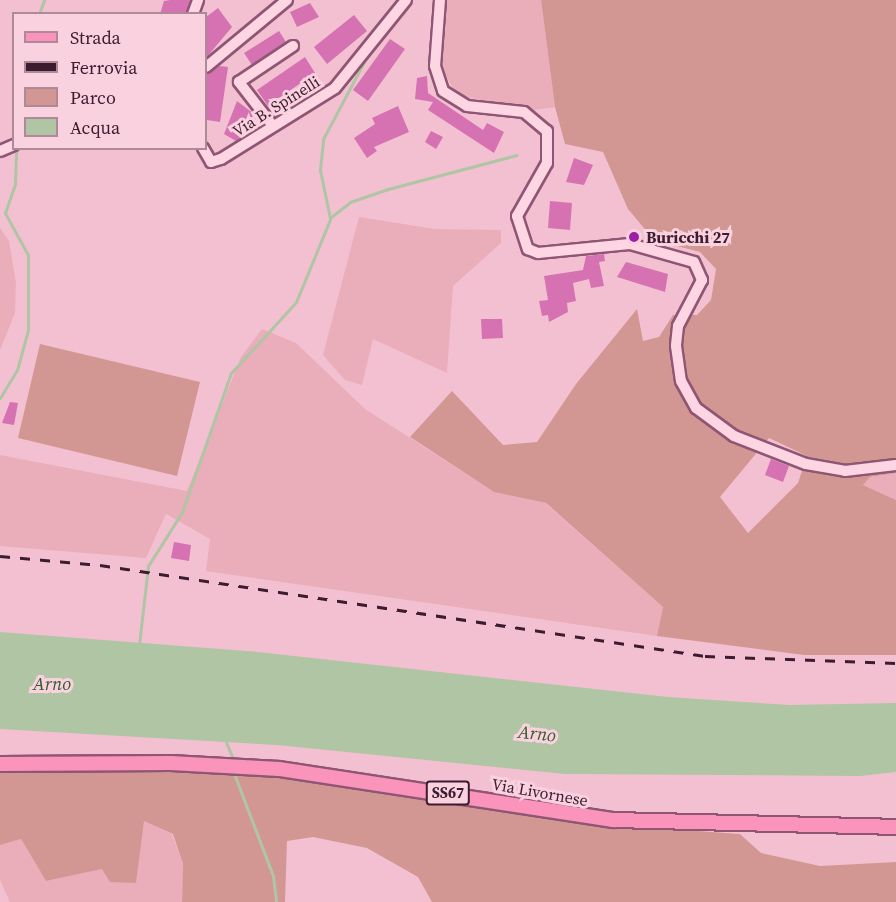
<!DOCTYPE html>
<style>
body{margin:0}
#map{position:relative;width:896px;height:902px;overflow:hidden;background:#f3c0d2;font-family:"Source Serif 4",serif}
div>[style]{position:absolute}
.farmland>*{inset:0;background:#eaadba}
.green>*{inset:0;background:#d39793}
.water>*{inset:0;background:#afc5a4}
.stream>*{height:3px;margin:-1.5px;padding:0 1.5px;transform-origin:1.5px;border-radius:1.5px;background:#afc5a4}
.building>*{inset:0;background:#d672b2}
.roads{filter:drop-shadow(2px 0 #8f5674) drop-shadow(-2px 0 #8f5674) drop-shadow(0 2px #8f5674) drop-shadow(0 -2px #8f5674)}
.minor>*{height:10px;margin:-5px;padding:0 5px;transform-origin:5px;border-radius:5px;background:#fdd5e3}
.major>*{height:14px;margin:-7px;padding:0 7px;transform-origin:7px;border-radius:7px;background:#fb94ba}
.rail>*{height:3px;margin-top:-1.5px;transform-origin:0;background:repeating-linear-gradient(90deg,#3d1c2f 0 10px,transparent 0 20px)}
.dots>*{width:16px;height:16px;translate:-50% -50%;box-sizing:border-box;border:3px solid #fad1df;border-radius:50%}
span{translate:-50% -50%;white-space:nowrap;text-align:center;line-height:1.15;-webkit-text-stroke:6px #fad1df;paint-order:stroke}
.shield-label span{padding:2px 4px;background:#fad1df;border:2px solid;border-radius:4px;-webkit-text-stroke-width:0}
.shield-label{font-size:15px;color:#3d1c2f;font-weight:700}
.street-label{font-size:16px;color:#3d1c2f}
.poi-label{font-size:16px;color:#3d1c2f;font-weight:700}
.left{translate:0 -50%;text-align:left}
.water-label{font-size:18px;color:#305e29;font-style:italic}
.legend{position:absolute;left:12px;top:12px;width:195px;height:138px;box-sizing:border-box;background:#fad1df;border:2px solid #ae8999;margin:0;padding:8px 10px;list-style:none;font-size:18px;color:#3d1c2f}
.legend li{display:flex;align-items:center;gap:12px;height:30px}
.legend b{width:30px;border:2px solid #ae8999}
</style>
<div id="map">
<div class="farmland">
<i style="clip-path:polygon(447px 0,541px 0,555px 107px,527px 111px,456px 94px,444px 72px,441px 41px)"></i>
<i style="clip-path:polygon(359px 217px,435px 229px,501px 230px,501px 243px,453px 286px,447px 373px,373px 339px,362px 385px,345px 380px,323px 355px)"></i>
<i style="clip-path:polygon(0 228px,9px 241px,16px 283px,15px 313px,0 350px)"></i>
<i style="clip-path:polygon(262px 329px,296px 343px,365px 409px,494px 492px,545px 503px,663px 607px,657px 636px,206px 571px,210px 539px,166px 514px,146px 558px,0 546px,0 455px,187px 491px,241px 357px)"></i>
<i style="clip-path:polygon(896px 473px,896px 500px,863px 485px,870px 477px)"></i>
<i style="clip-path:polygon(143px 820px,172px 834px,183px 864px,182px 902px,10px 902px,0 880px,0 845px,21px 839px,46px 881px,102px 869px,136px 882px)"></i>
</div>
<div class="green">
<i style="clip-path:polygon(evenodd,541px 0,896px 0,896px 473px,870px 477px,863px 485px,896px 500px,896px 655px,804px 655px,657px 636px,663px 607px,546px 503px,494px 492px,410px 437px,452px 391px,503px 445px,537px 442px,576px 384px,637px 309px,643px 341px,659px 337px,673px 315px,697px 315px,711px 300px,716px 269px,700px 252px,654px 240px,628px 209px,603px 152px,565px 144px,555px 107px,541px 0,769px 438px,807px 456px,798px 483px,748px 533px,720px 497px,769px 438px)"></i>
<i style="clip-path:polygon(40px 344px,200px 382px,177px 476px,18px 438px)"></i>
<i style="clip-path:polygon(0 768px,266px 774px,586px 823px,740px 834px,761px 853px,820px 866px,896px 862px,896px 902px,432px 902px,418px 877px,367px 848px,313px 837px,287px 841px,285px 902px,182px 902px,183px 864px,173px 834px,144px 821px,136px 883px,110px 882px,102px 869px,46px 881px,21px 839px,0 845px)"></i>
</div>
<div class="water">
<i style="clip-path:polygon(0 632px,258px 652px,668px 697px,789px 705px,896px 703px,896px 772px,860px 776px,565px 774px,277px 745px,0 729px)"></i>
</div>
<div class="stream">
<i style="left:39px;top:14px;width:15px;rotate:-70deg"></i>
<i style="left:330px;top:218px;width:49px;rotate:-101.8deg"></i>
<i style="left:320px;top:170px;width:31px;rotate:-84deg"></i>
<i style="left:323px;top:139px;width:92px;rotate:-62deg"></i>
<i style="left:0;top:398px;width:33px;rotate:-59deg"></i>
<i style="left:17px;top:370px;width:41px;rotate:-74.6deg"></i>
<i style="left:28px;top:330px;width:75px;rotate:-90deg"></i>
<i style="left:28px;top:255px;width:48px;rotate:-118.7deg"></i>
<i style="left:5px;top:213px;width:31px;rotate:-71deg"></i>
<i style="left:15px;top:184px;width:36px;rotate:-88deg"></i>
<i style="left:139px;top:645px;width:80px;rotate:-83.5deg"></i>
<i style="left:148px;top:566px;width:64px;rotate:-57.8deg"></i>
<i style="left:182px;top:512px;width:147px;rotate:-70.6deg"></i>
<i style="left:231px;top:373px;width:96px;rotate:-47.5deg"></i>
<i style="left:296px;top:302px;width:92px;rotate:-67.6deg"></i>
<i style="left:331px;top:217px;width:24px;rotate:-38deg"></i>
<i style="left:350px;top:202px;width:40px;rotate:-18.9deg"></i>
<i style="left:388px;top:189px;width:133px;rotate:-14.8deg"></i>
<i style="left:225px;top:740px;width:23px;rotate:67deg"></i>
<i style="left:233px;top:771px;width:112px;rotate:69.1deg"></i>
<i style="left:273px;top:876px;width:26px;rotate:83deg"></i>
</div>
<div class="building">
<i style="clip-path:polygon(170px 0,190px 0,186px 14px,160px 14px,164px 1px)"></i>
<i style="clip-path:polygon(310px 3px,319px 17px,297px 27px,290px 12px)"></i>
<i style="clip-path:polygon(218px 8px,232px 27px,206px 58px,206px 17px)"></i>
<i style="clip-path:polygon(354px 15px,367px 31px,327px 64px,314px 47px)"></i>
<i style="clip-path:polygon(279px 31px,286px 42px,252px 65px,244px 53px)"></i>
<i style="clip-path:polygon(390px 39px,405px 49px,368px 101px,353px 90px)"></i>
<i style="clip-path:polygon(305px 57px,315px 73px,268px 106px,257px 90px)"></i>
<i style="clip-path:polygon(219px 66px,228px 67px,220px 122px,207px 120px,206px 104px,206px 74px)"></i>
<i style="clip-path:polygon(427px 76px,428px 93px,483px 130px,487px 123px,504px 132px,494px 153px,428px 110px,433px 102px,415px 99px,417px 78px)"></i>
<i style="clip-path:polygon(237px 101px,254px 114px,245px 135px,236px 141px,224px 134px)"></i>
<i style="clip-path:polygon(398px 106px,409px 132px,374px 147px,377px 151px,367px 158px,354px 138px,375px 124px,372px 118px)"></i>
<i style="clip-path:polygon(431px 131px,443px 137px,436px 149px,425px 142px)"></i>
<i style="clip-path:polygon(574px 158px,593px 165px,584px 185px,566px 182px)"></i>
<i style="clip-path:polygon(550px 201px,572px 203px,570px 230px,548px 228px)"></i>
<i style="clip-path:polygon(604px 254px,605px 261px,599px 262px,604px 286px,591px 288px,589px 279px,573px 283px,576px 301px,567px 303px,568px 312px,549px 322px,548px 315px,542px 316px,539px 301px,548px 300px,544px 276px,583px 270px,586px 256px)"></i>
<i style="clip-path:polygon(626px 262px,668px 274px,665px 292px,617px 277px)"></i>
<i style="clip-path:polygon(481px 319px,502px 319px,503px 338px,482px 339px)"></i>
<i style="clip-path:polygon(10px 402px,18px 403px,14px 425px,2px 423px)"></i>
<i style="clip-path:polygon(771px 459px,789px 466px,783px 482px,765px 475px)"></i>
<i style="clip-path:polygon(174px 542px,191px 545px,189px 561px,171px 558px)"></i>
</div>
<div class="roads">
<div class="minor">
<i style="left:440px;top:0;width:66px;rotate:94.3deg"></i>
<i style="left:435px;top:66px;width:26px;rotate:72deg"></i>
<i style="left:443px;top:91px;width:28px;rotate:32deg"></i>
<i style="left:467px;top:106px;width:57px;rotate:6deg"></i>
<i style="left:524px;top:112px;width:30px;rotate:40deg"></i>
<i style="left:547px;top:131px;width:32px;rotate:90deg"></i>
<i style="left:547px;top:163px;width:61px;rotate:119.5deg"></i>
<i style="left:517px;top:216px;width:35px;rotate:72deg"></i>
<i style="left:528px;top:249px;width:11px;rotate:22deg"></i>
<i style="left:538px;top:253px;width:92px;rotate:-5.6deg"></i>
<i style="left:630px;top:244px;width:66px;rotate:15.7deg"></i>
<i style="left:694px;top:262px;width:20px;rotate:66deg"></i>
<i style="left:702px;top:280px;width:52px;rotate:117.6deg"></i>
<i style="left:678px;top:326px;width:20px;rotate:96deg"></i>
<i style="left:676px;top:346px;width:35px;rotate:82deg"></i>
<i style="left:681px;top:381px;width:31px;rotate:61deg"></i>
<i style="left:696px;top:408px;width:47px;rotate:36.4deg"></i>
<i style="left:734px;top:436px;width:77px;rotate:21.3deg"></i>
<i style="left:806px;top:464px;width:40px;rotate:10deg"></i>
<i style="left:845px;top:471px;width:51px;rotate:-6.7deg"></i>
<i style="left:193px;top:14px;width:15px;rotate:-70deg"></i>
<i style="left:206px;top:67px;width:105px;rotate:-39.6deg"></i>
<i style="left:273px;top:126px;width:56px;rotate:-127.7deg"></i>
<i style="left:239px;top:82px;width:65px;rotate:-33.7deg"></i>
<i style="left:203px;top:148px;width:16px;rotate:60deg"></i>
<i style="left:211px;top:162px;width:10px;rotate:-17deg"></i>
<i style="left:221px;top:159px;width:134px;rotate:-31.9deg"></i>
<i style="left:335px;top:88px;width:113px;rotate:-51.1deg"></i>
<i style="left:0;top:151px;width:15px;rotate:-23deg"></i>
</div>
<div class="major">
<i style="left:0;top:764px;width:171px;rotate:-0.3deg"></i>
<i style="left:171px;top:763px;width:108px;rotate:3.2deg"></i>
<i style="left:279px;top:769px;width:338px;rotate:8.7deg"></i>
<i style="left:613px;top:820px;width:283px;rotate:1.4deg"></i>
</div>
</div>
<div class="rail">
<i style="left:0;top:556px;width:100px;rotate:5.1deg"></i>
<i style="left:100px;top:565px;width:612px;rotate:8.55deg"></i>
<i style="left:705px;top:656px;width:191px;rotate:2.1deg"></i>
</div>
<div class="dots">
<i style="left:634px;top:237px;background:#9d1ea5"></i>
</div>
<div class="shield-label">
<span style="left:448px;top:793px">SS67</span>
</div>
<div class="street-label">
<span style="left:276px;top:106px;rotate:-32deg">Via B. Spinelli</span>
<span style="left:540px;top:792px;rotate:10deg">Via Livornese</span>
</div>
<div class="poi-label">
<span class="left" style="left:646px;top:237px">Buricchi 27</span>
</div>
<div class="water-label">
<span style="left:52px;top:684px">Arno</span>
<span style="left:537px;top:734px;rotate:6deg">Arno</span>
</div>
<ul class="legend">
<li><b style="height:8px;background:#fb94ba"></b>Strada</li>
<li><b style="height:8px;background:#3d1c2f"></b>Ferrovia</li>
<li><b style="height:16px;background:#d39793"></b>Parco</li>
<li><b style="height:16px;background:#afc5a4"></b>Acqua</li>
</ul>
</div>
